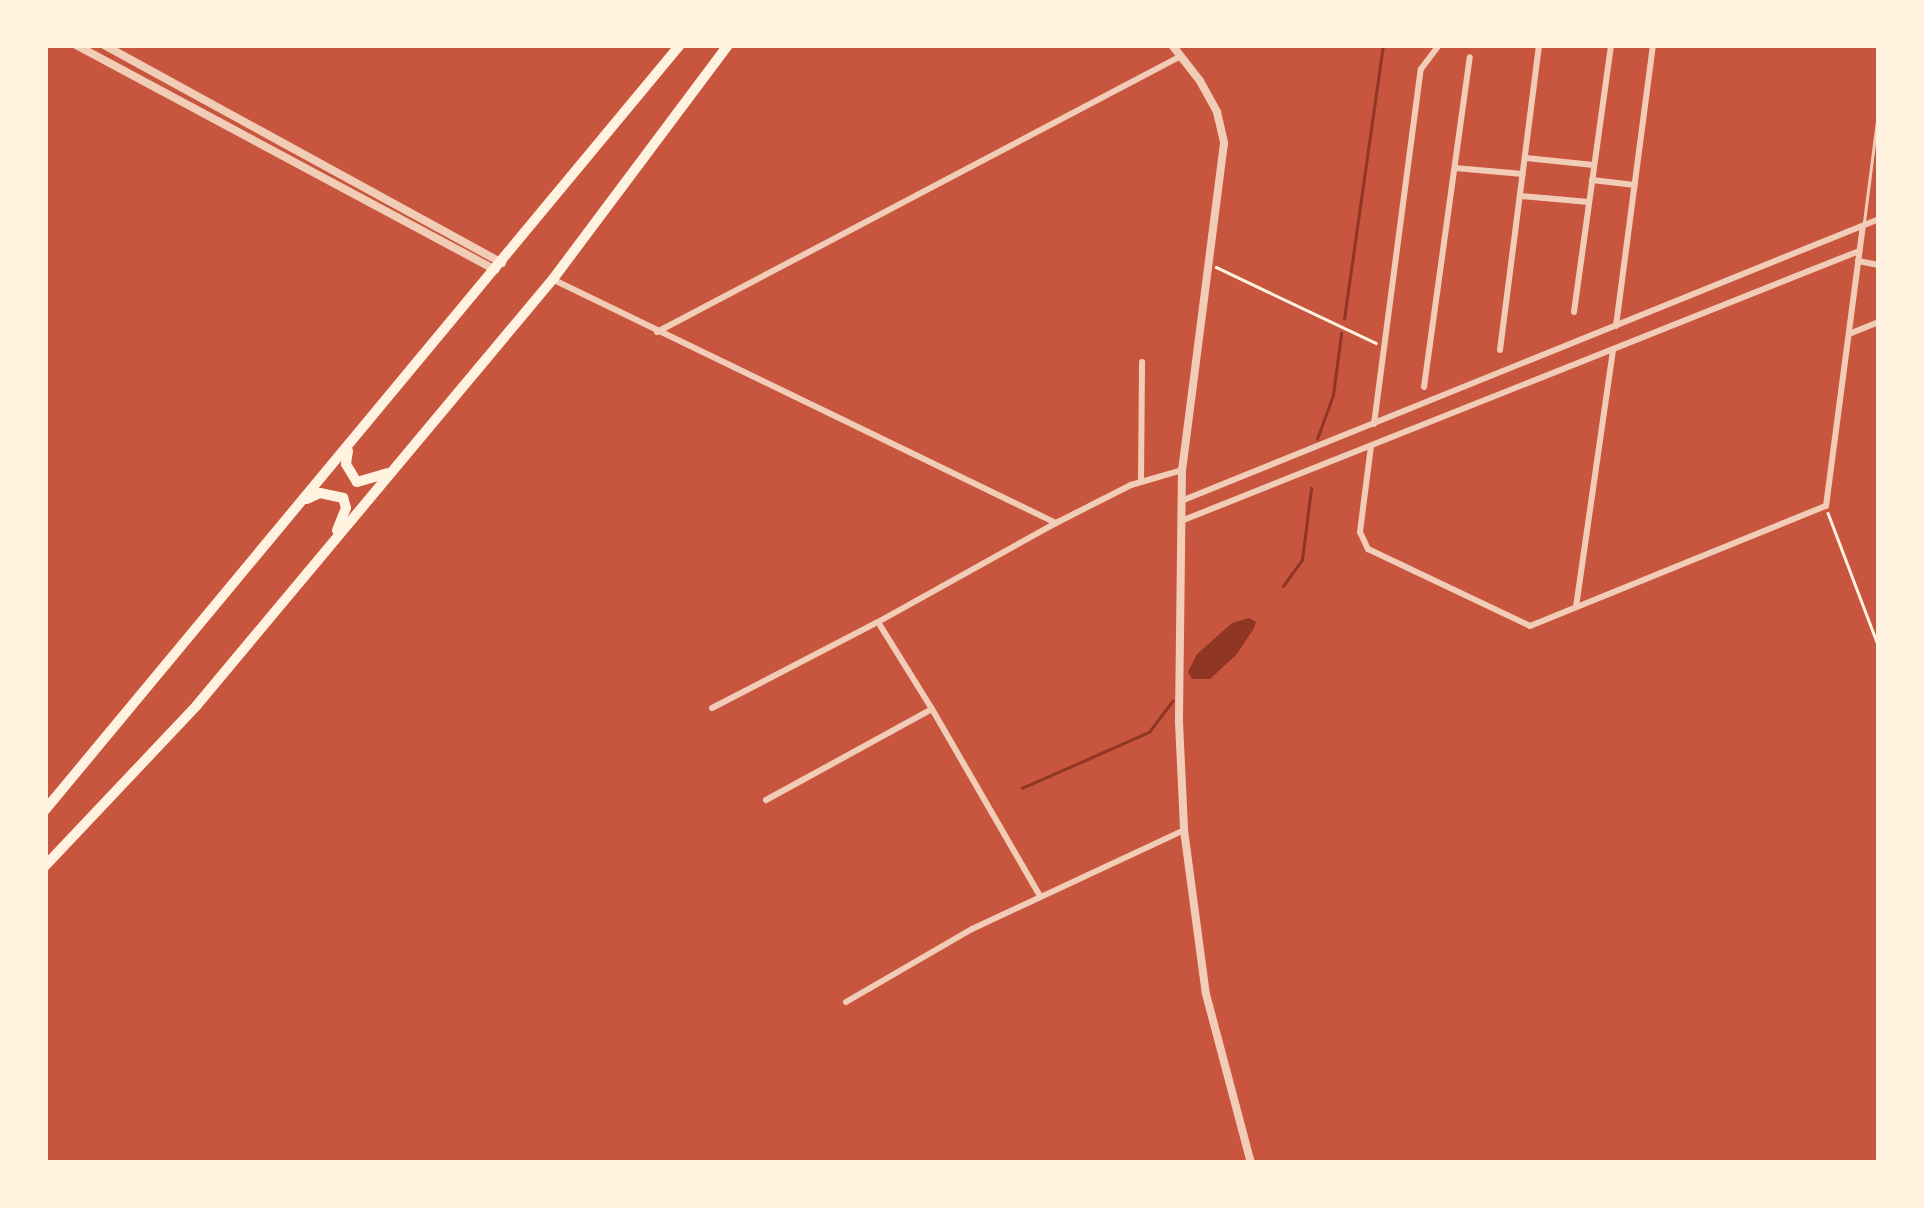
<!DOCTYPE html>
<style>
body{margin:0}
#map{position:relative;width:1924px;height:1208px;overflow:hidden;background:#c8553d;font-family:"Crimson Pro",serif}
div>[style]{position:absolute}
.water>*{inset:0;background:#8f3625}
.stream>*{height:2.5px;margin:-1.25px;padding:0 1.25px;transform-origin:1.25px;border-radius:1.25px;background:#8f3625}
.path>*{height:2.5px;margin:-1.25px;padding:0 1.25px;transform-origin:1.25px;border-radius:1.25px;background:#fff3e0}
.service>*{height:2.5px;margin:-1.25px;padding:0 1.25px;transform-origin:1.25px;border-radius:1.25px;background:#f1ccb7}
.minor>*{height:6px;margin:-3px;padding:0 3px;transform-origin:3px;border-radius:3px;background:#f1ccb7}
.tertiary>*{height:8px;margin:-4px;padding:0 4px;transform-origin:4px;border-radius:4px;background:#f1ccb7}
.trunk>*{height:10px;margin:-5px;padding:0 5px;transform-origin:5px;border-radius:5px;background:#fff3e0}
span{translate:-50% -50%;white-space:nowrap;text-align:center;line-height:1.15;-webkit-text-stroke:8px #fff3e0;paint-order:stroke}
.frame{position:absolute;inset:0;border:48px solid #fff3e0;pointer-events:none}
</style>
<div id="map">
<div class="water">
<i style="clip-path:polygon(1249px 618px,1256px 622px,1254px 628px,1237px 654px,1210px 679px,1192px 679px,1188px 672px,1197px 654px,1232px 623px)"></i>
</div>
<div class="stream">
<i style="left:1344px;top:319px;width:277px;rotate:-81.9deg"></i>
<i style="left:1317px;top:439px;width:47px;rotate:-70deg"></i>
<i style="left:1333px;top:395px;width:62px;rotate:-82.5deg"></i>
<i style="left:1283px;top:586px;width:32px;rotate:-54deg"></i>
<i style="left:1302px;top:560px;width:72px;rotate:-82.8deg"></i>
<i style="left:1022px;top:788px;width:139px;rotate:-23.8deg"></i>
<i style="left:1149px;top:732px;width:39px;rotate:-53deg"></i>
</div>
<div class="path">
<i style="left:1216px;top:267px;width:177px;rotate:25.4deg"></i>
<i style="left:1828px;top:513px;width:143px;rotate:69.2deg"></i>
<i style="left:1879px;top:653px;width:1px;rotate:90deg"></i>
</div>
<div class="service">
<i style="left:1864px;top:222px;width:118px;rotate:-82.7deg"></i>
</div>
<div class="minor">
<i style="left:1526px;top:158px;width:68px;rotate:5.9deg"></i>
<i style="left:1455px;top:168px;width:68px;rotate:5deg"></i>
<i style="left:1592px;top:180px;width:43px;rotate:6.6deg"></i>
<i style="left:1520px;top:196px;width:69px;rotate:5deg"></i>
<i style="left:1858px;top:261px;width:21px;rotate:11deg"></i>
<i style="left:554px;top:280px;width:558px;rotate:25.83deg"></i>
<i style="left:1574px;top:312px;width:270px;rotate:-82.1deg"></i>
<i style="left:1616px;top:326px;width:283px;rotate:-82.5deg"></i>
<i style="left:657px;top:332px;width:592px;rotate:-27.78deg"></i>
<i style="left:1849px;top:334px;width:32px;rotate:-22deg"></i>
<i style="left:1500px;top:350px;width:307px;rotate:-82.7deg"></i>
<i style="left:1424px;top:387px;width:333px;rotate:-82.1deg"></i>
<i style="left:1374px;top:424px;width:358px;rotate:-82.5deg"></i>
<i style="left:1421px;top:69px;width:30px;rotate:-53deg"></i>
<i style="left:1371px;top:446px;width:87px;rotate:97.3deg"></i>
<i style="left:1360px;top:532px;width:19px;rotate:65deg"></i>
<i style="left:1368px;top:549px;width:179px;rotate:25.4deg"></i>
<i style="left:1530px;top:626px;width:319px;rotate:-22.1deg"></i>
<i style="left:1826px;top:506px;width:283px;rotate:-82.5deg"></i>
<i style="left:1141px;top:481px;width:119px;rotate:-89.5deg"></i>
<i style="left:1181px;top:501px;width:753px;rotate:-22deg"></i>
<i style="left:1181px;top:521px;width:730px;rotate:-21.71deg"></i>
<i style="left:1576px;top:607px;width:260px;rotate:-81.8deg"></i>
<i style="left:712px;top:708px;width:187px;rotate:-27.4deg"></i>
<i style="left:878px;top:622px;width:204px;rotate:-29.1deg"></i>
<i style="left:1056px;top:523px;width:84px;rotate:-26.9deg"></i>
<i style="left:1131px;top:485px;width:53px;rotate:-16.4deg"></i>
<i style="left:932px;top:709px;width:216px;rotate:60deg"></i>
<i style="left:766px;top:800px;width:189px;rotate:-28.7deg"></i>
<i style="left:932px;top:709px;width:102px;rotate:-121.8deg"></i>
<i style="left:846px;top:1002px;width:146px;rotate:-30.1deg"></i>
<i style="left:972px;top:929px;width:234px;rotate:-25deg"></i>
</div>
<div class="tertiary">
<i style="left:76px;top:45px;width:476px;rotate:28.2deg"></i>
<i style="left:104px;top:45px;width:454px;rotate:28.7deg"></i>
<i style="left:1172px;top:45px;width:46px;rotate:52.1deg"></i>
<i style="left:1200px;top:81px;width:35px;rotate:61deg"></i>
<i style="left:1217px;top:112px;width:32px;rotate:77deg"></i>
<i style="left:1224px;top:143px;width:330px;rotate:97.3deg"></i>
<i style="left:1182px;top:470px;width:252px;rotate:90.7deg"></i>
<i style="left:1179px;top:722px;width:108px;rotate:87.3deg"></i>
<i style="left:1184px;top:830px;width:165px;rotate:82.4deg"></i>
<i style="left:1206px;top:994px;width:175px;rotate:75.1deg"></i>
</div>
<div class="trunk">
<i style="left:348px;top:451px;width:13px;rotate:99deg"></i>
<i style="left:346px;top:464px;width:21px;rotate:59deg"></i>
<i style="left:357px;top:482px;width:32px;rotate:-16deg"></i>
<i style="left:307px;top:499px;width:14px;rotate:-25deg"></i>
<i style="left:320px;top:493px;width:24px;rotate:12deg"></i>
<i style="left:343px;top:498px;width:10px;rotate:73deg"></i>
<i style="left:346px;top:508px;width:24px;rotate:112deg"></i>
<i style="left:45px;top:810px;width:994px;rotate:-50.31deg"></i>
<i style="left:45px;top:866px;width:221px;rotate:-46.6deg"></i>
<i style="left:197px;top:705px;width:555px;rotate:-50.12deg"></i>
<i style="left:553px;top:279px;width:292px;rotate:-53.2deg"></i>
</div>
<div class="frame"></div>
</div>
